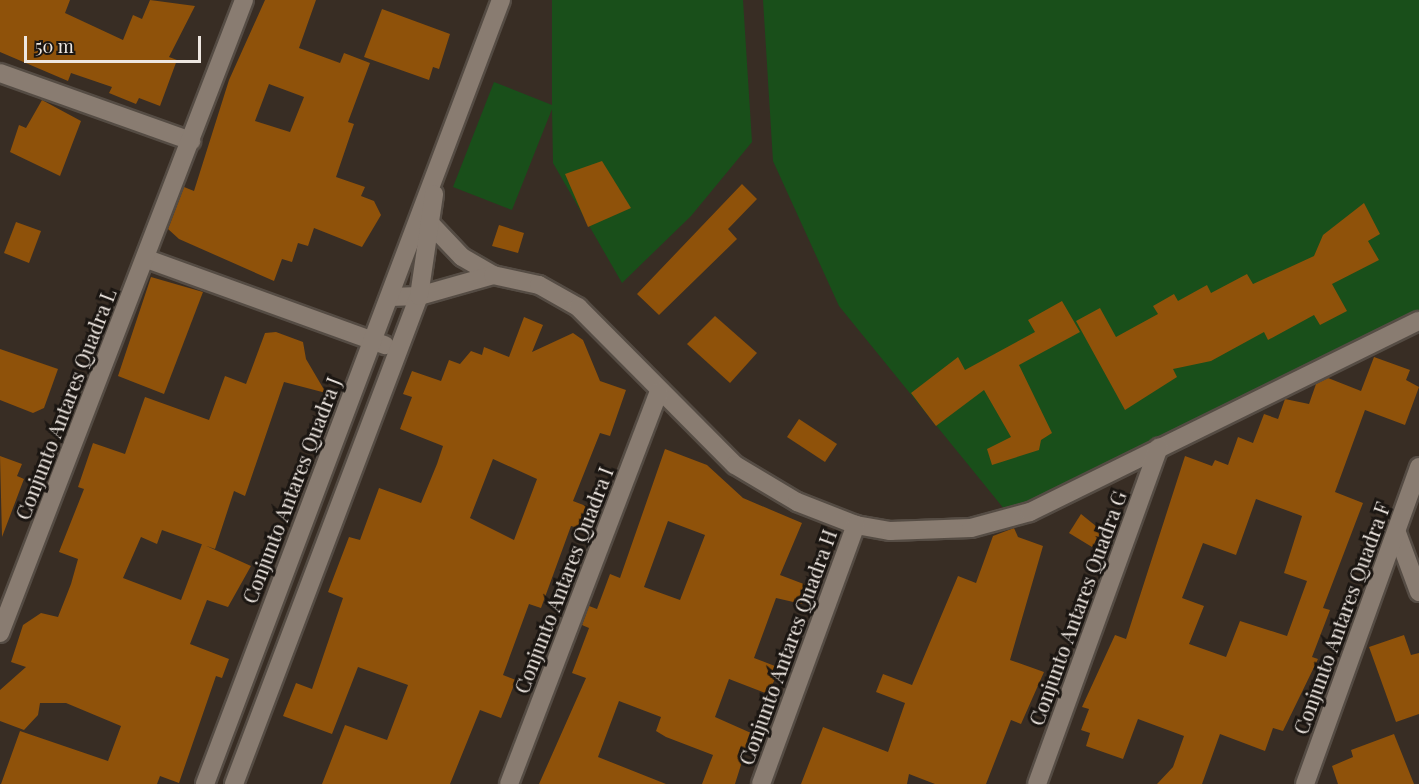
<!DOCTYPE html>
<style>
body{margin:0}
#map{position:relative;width:1419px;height:784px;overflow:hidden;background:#382d24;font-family:"Playfair Display",serif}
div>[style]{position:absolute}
.green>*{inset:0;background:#194f1a}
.building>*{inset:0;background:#8f520a}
.roads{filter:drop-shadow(2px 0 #554c44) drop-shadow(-2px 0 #554c44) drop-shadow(0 2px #554c44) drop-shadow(0 -2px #554c44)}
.minor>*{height:18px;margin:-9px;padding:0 9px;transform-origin:9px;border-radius:9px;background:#897c71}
span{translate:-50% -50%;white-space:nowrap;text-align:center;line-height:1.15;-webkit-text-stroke:6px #1b1612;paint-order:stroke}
.street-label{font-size:20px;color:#eee7e1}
.scale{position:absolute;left:24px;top:36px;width:177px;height:27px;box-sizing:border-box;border:3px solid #eee7e1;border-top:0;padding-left:8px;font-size:18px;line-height:21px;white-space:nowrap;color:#eee7e1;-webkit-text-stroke:4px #1b1612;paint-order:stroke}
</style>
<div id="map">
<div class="green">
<i style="clip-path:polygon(552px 0,743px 0,752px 142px,691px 216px,622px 283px,553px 163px,552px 109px,512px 210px,453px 187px,494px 82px,552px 105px)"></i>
<i style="clip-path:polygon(763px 0,1419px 0,1419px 318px,1018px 526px,839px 306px,773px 161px)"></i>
</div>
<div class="building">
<i style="clip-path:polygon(0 0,70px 0,65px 13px,123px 40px,133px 15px,142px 19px,150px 0,195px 6px,169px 57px,177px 60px,160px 106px,139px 98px,136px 104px,109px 93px,112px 87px,71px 73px,68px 81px,0 52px)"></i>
<i style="clip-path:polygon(evenodd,265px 0,316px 0,299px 48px,340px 63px,344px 53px,370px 63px,348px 122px,354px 124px,336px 177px,365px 187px,361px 196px,374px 201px,381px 215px,362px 247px,314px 228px,308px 246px,298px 243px,292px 262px,282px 259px,274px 281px,179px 239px,168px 229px,184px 187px,194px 191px,229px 80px,265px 0,269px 84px,304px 97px,290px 132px,255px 121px,269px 84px)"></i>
<i style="clip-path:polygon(382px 9px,450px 34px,439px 69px,433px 67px,429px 80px,364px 57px)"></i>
<i style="clip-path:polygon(42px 100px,81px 121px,60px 176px,10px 152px,19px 125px,26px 128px)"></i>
<i style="clip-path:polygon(602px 161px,631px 208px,588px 227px,565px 174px)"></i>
<i style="clip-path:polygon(742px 184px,757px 199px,728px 229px,737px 239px,659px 315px,637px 294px)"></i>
<i style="clip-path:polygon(1364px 203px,1380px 234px,1368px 241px,1379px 260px,1332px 284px,1347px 311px,1320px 325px,1314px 315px,1268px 340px,1264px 332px,1211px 361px,1173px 369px,1177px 377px,1125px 410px,1076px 321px,1100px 308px,1116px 337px,1158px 314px,1153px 306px,1174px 294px,1178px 301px,1207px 285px,1211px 293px,1247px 274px,1253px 284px,1314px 256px,1323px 235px)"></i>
<i style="clip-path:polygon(16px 222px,41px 231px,29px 263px,4px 253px)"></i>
<i style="clip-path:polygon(499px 225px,524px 233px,518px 253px,492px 246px)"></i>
<i style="clip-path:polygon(151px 277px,203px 292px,164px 394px,118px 376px)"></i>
<i style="clip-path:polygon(1062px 301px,1080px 332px,1019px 365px,1052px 433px,1041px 440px,1039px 450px,992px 465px,987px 449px,1011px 437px,984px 390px,936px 426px,911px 393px,958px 357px,965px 370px,1035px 332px,1028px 320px)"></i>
<i style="clip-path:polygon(715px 316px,757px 353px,730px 383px,687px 344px)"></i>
<i style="clip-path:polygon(evenodd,524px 317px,543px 325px,532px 352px,573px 333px,583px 340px,600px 381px,626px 390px,610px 436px,600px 433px,573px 501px,586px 506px,578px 528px,571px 526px,541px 608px,529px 604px,503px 675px,516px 680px,501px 718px,480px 710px,450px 784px,322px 784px,345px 725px,387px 740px,408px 685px,358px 667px,332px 734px,283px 716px,296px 683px,312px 689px,343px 598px,328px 592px,349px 537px,360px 540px,379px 488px,421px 503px,437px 464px,443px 446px,400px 429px,412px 397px,403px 394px,412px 371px,441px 381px,449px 360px,460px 364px,471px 351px,482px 355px,484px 347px,509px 357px,524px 317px,493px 459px,537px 479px,514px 540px,470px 518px,493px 459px)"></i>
<i style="clip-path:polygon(276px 332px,303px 342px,306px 359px,326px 393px,284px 382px,245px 496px,234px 491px,215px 549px,162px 530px,157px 544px,141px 537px,123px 578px,181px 600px,202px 544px,251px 566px,228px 607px,207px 600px,190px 644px,229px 659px,222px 678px,216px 676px,179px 783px,160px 776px,157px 784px,1px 784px,20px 731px,108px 761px,121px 726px,66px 703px,40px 703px,38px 715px,24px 730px,0 721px,0 690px,26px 667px,11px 662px,23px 625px,41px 613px,58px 617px,71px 584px,78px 559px,59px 552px,84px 489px,78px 487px,93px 443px,125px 454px,145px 397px,209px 420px,225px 376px,246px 384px,265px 333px)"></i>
<i style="clip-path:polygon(0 349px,58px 369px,44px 408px,33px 413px,0 400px)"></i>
<i style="clip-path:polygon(evenodd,1374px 357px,1410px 370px,1406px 380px,1419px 387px,1405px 425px,1365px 410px,1335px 492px,1363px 503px,1323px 608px,1330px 610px,1312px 657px,1318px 659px,1283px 731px,1273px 728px,1265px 751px,1220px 734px,1202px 784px,1157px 784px,1173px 767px,1184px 736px,1138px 719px,1123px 759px,1086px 746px,1090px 733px,1081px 730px,1089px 709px,1082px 707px,1115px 635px,1126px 639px,1185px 456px,1212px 466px,1215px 460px,1228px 465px,1238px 437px,1253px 443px,1264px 414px,1278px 419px,1285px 399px,1309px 404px,1316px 384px,1328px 378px,1361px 391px,1374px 357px,1256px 499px,1302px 516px,1284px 573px,1307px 581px,1287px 636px,1240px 621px,1226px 657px,1189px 644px,1204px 606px,1182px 598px,1203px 543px,1236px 555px,1256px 499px)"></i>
<i style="clip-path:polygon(799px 419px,837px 444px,825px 462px,787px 437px)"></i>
<i style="clip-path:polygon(evenodd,665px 449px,707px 465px,743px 498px,802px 523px,780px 575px,809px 586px,802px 604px,776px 598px,754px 658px,780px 668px,768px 694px,729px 679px,715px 717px,751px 733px,735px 784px,702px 784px,713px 755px,666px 737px,656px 731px,661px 717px,619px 701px,598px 757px,666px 784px,539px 784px,586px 678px,572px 673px,589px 628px,582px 625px,589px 606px,597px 609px,610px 574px,620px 578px,665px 449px,668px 521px,705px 535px,680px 600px,644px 587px,668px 521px)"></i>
<i style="clip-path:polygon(0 456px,22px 464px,17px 476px,24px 479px,2px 537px)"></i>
<i style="clip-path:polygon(1081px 514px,1102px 531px,1092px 547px,1069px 533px)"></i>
<i style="clip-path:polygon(1014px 528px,1018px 537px,1043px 546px,1010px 660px,1044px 672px,1021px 724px,1011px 720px,986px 784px,935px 784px,909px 774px,907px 784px,801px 784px,823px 727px,888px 752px,905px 703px,876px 692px,883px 674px,912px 685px,958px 576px,976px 583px,993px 536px)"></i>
<i style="clip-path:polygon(1404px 635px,1411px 655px,1419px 653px,1419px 714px,1396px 722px,1369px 647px)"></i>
<i style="clip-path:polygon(1394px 734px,1414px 784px,1338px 784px,1332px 766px,1353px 757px,1351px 750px)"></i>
</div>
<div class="roads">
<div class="minor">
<i style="left:0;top:73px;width:203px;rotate:19.6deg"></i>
<i style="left:424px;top:217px;width:55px;rotate:46.5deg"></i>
<i style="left:462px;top:257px;width:36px;rotate:30deg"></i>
<i style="left:147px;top:259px;width:253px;rotate:19.9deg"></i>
<i style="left:390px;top:297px;width:29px;rotate:-2deg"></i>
<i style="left:419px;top:296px;width:77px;rotate:-15.8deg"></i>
<i style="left:493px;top:275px;width:47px;rotate:12.3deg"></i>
<i style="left:539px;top:285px;width:45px;rotate:29.4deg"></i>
<i style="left:578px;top:307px;width:223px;rotate:45.2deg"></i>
<i style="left:735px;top:465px;width:72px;rotate:30.8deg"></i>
<i style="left:797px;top:502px;width:63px;rotate:21.3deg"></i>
<i style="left:856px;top:525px;width:35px;rotate:10deg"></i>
<i style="left:890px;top:531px;width:81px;rotate:-2.1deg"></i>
<i style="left:971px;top:528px;width:61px;rotate:-15.2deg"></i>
<i style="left:1030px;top:512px;width:433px;rotate:-26.2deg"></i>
<i style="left:1397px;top:533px;width:63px;rotate:69.6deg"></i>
<i style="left:0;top:633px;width:678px;rotate:-68.92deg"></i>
<i style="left:205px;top:784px;width:838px;rotate:-69.32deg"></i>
<i style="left:234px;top:784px;width:522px;rotate:-69.24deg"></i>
<i style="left:419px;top:296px;width:103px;rotate:-81.6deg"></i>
<i style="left:509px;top:784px;width:420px;rotate:-69.1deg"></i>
<i style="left:761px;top:784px;width:276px;rotate:-69.9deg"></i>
<i style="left:1037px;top:784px;width:358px;rotate:-70.1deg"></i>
<i style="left:1305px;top:784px;width:337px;rotate:-70.2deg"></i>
</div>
</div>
<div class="street-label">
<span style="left:65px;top:404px;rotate:-69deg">Conjunto Antares Quadra L</span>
<span style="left:291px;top:490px;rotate:-69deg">Conjunto Antares Quadra J</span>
<span style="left:563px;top:580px;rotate:-69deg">Conjunto Antares Quadra I</span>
<span style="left:1077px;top:608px;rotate:-70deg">Conjunto Antares Quadra G</span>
<span style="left:1341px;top:618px;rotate:-70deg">Conjunto Antares Quadra F</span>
<span style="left:787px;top:647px;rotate:-70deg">Conjunto Antares Quadra H</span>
</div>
<div class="scale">50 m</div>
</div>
